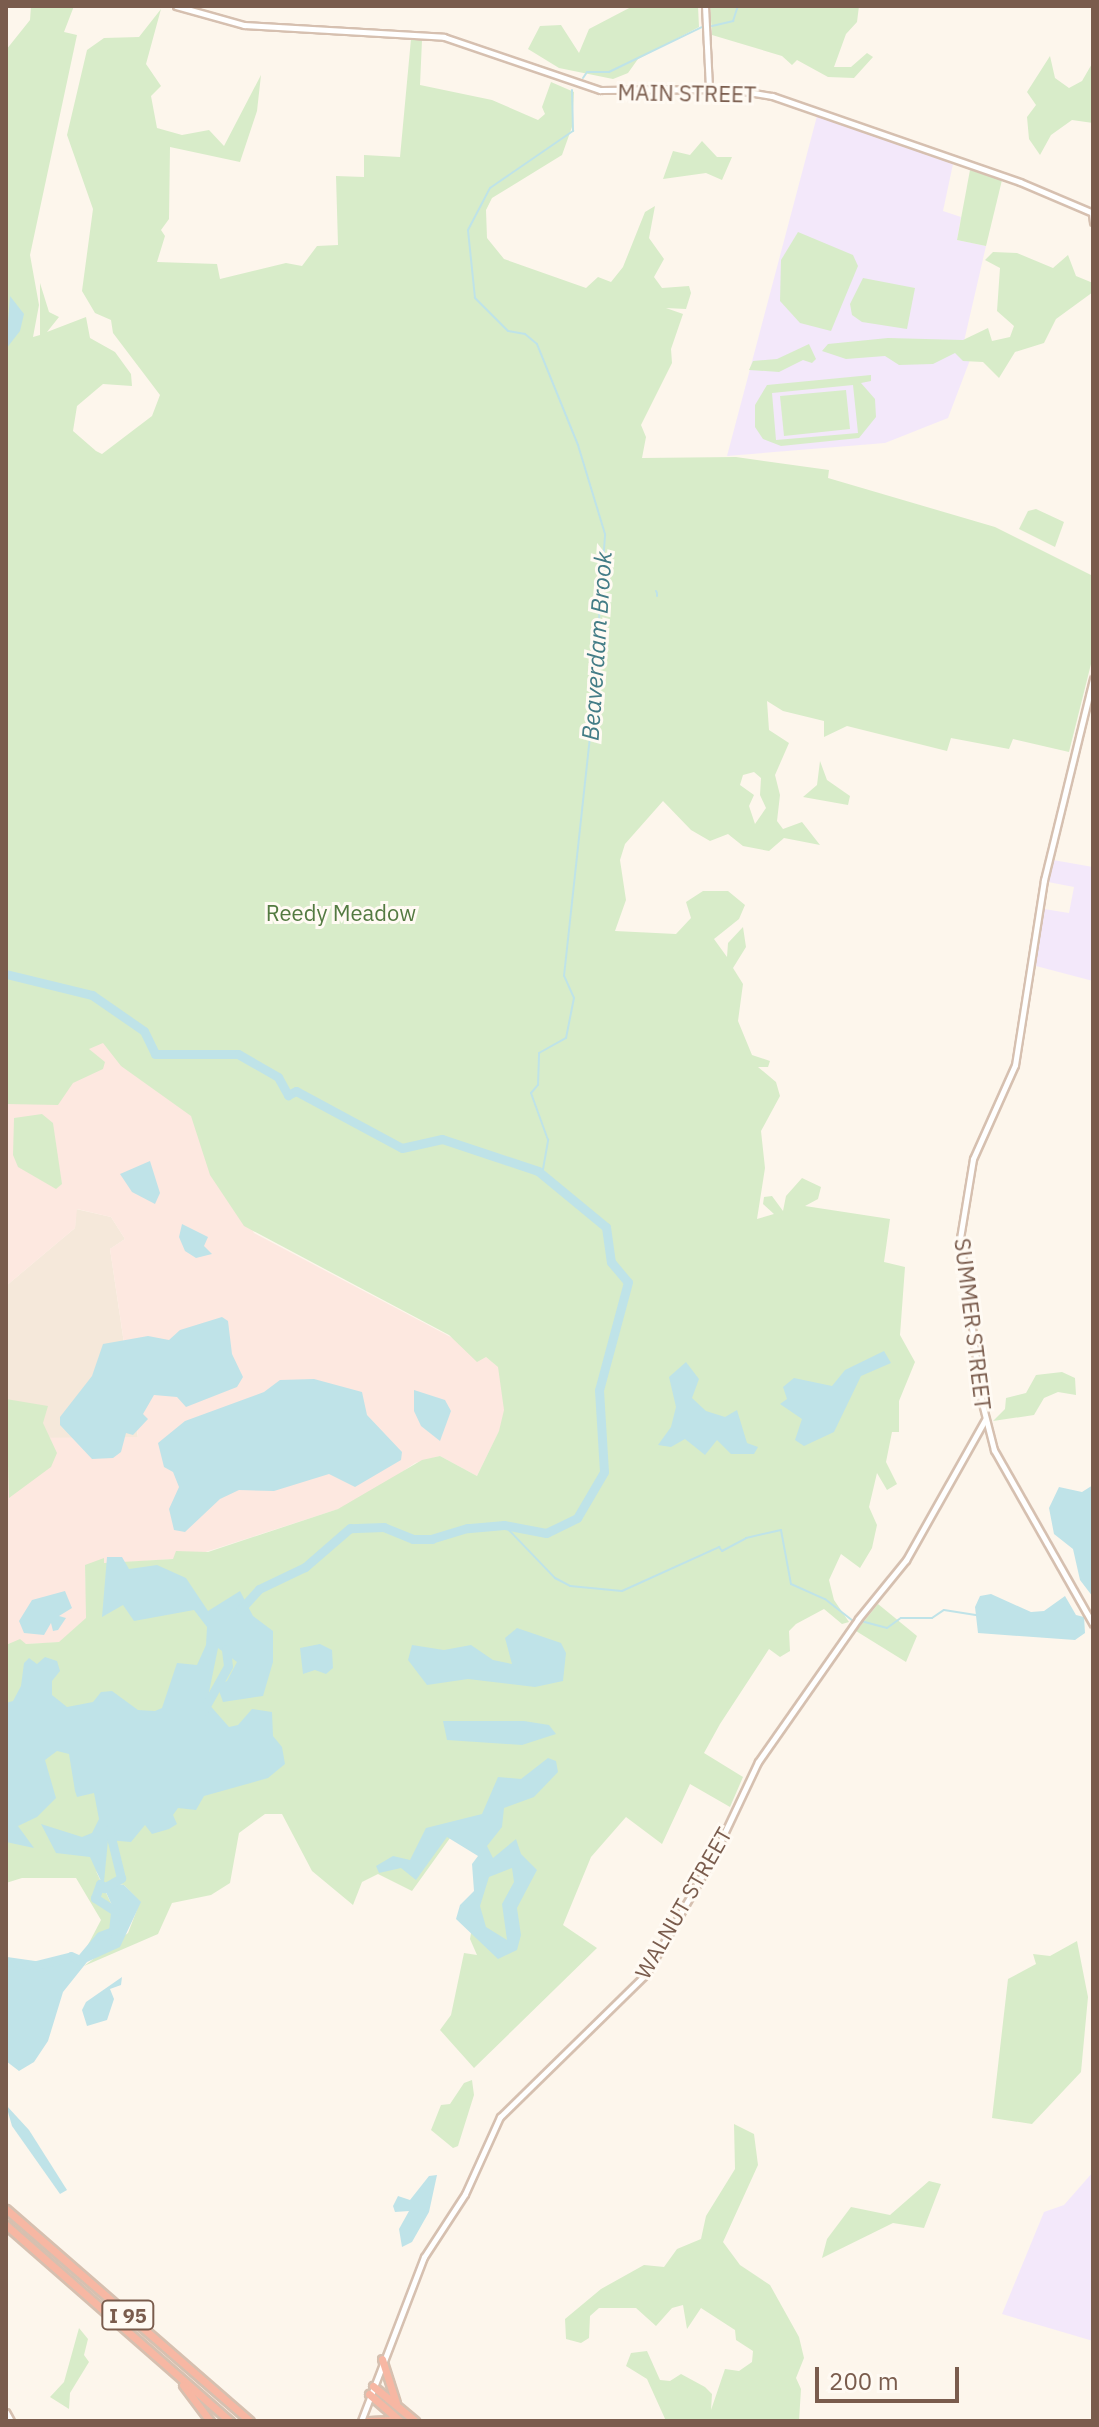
<!DOCTYPE html>
<style>
body{margin:0}
#map{position:relative;width:1099px;height:2427px;overflow:hidden;background:#fdf6ec;font-family:"IBM Plex Sans",sans-serif}
div>[style]{position:absolute}
.residential>*{inset:0;background:#f5e8da}
.commercial>*{inset:0;background:#fde8e0}
.education>*{inset:0;background:#f3e8fa}
.green>*{inset:0;background:#d8ecc9}
.water>*{inset:0;background:#bfe3e8}
.stream>*{height:2px;margin:-1px;padding:0 1px;transform-origin:1px;border-radius:1px;background:#bfe3e8}
.river>*{height:9px;margin:-4.5px;padding:0 4.5px;transform-origin:4.5px;border-radius:4.5px;background:#bfe3e8}
.roads{filter:drop-shadow(2px 0 #d6c0b0) drop-shadow(-2px 0 #d6c0b0) drop-shadow(0 2px #d6c0b0) drop-shadow(0 -2px #d6c0b0)}
.secondary>*{height:5px;margin:-2.5px;padding:0 2.5px;transform-origin:2.5px;border-radius:2.5px;background:#fff}
.highway>*{height:7px;margin:-3.5px;padding:0 3.5px;transform-origin:3.5px;border-radius:3.5px;background:#f7b7a3}
span{translate:-50% -50%;white-space:nowrap;text-align:center;line-height:1.15;-webkit-text-stroke:6px #fffaf3;paint-order:stroke}
.shield-label span{padding:2px 6px;background:#fffaf3;border:2px solid;border-radius:6px;-webkit-text-stroke-width:0}
.shield-label{font-size:20px;color:#7a5c4d;font-weight:700}
.street-label{font-size:22px;color:#7a5c4d}
.park-label{font-size:22px;color:#537a41}
.water-label{font-size:24px;color:#437c86;font-style:italic}
.frame{position:absolute;inset:0;border:8px solid #7a5c4d;pointer-events:none}
.scale{position:absolute;left:815px;top:2367px;width:144px;height:36px;box-sizing:border-box;border:4px solid #7a5c4d;border-top:0;padding-left:10px;font-size:24px;line-height:28px;white-space:nowrap;color:#7a5c4d;-webkit-text-stroke:6px #fffaf3;paint-order:stroke}
</style>
<div id="map">
<div class="residential">
<i style="clip-path:polygon(76px 1209px,111px 1217px,125px 1239px,110px 1249px,138px 1438px,6px 1438px,6px 1286px,75px 1228px)"></i>
</div>
<div class="commercial">
<i style="clip-path:polygon(92px 1019px,172px 1080px,254px 1233px,481px 1353px,500px 1368px,506px 1418px,477px 1476px,440px 1456px,415px 1463px,357px 1503px,187px 1558px,85px 1565px,88px 1641px,6px 1645px,6px 1438px,138px 1437px,110px 1249px,125px 1239px,111px 1217px,77px 1209px,75px 1228px,6px 1286px,6px 1020px)"></i>
</div>
<div class="education">
<i style="clip-path:polygon(817px 116px,953px 164px,943px 211px,961px 217px,957px 240px,986px 246px,962px 350px,973px 352px,948px 418px,885px 443px,727px 456px)"></i>
<i style="clip-path:polygon(1053px 860px,1093px 867px,1093px 981px,1036px 966px,1044px 909px,1069px 913px,1074px 887px,1048px 882px)"></i>
<i style="clip-path:polygon(1093px 2172px,1093px 2341px,1002px 2314px,1044px 2212px,1064px 2205px)"></i>
</div>
<div class="green">
<i style="clip-path:polygon(evenodd,31px 6px,74px 6px,64px 32px,77px 35px,30px 255px,39px 305px,33px 337px,40px 335px,40px 283px,49px 312px,59px 317px,47px 332px,86px 317px,90px 338px,115px 352px,131px 374px,132px 386px,103px 384px,77px 406px,73px 431px,96px 451px,102px 454px,152px 416px,160px 395px,113px 333px,111px 320px,95px 313px,82px 291px,93px 209px,67px 135px,87px 50px,104px 38px,139px 37px,161px 9px,146px 64px,161px 86px,151px 96px,157px 128px,182px 135px,209px 130px,224px 146px,261px 75px,257px 111px,240px 162px,170px 147px,169px 219px,161px 230px,165px 236px,157px 262px,217px 264px,220px 279px,286px 263px,302px 266px,317px 246px,338px 245px,336px 176px,364px 177px,364px 155px,400px 157px,411px 39px,422px 40px,420px 85px,492px 100px,538px 120px,545px 114px,542px 107px,551px 82px,574px 92px,572px 127px,562px 155px,492px 198px,486px 210px,487px 238px,504px 259px,586px 288px,598px 277px,611px 282px,623px 267px,645px 212px,655px 206px,649px 238px,664px 259px,654px 277px,662px 288px,689px 286px,691px 293px,686px 309px,666px 308px,683px 314px,671px 349px,672px 363px,641px 425px,646px 437px,642px 458px,736px 457px,829px 470px,828px 478px,995px 527px,1093px 576px,1093px 656px,1069px 752px,1013px 739px,1009px 749px,951px 738px,947px 751px,847px 726px,824px 737px,824px 721px,783px 711px,767px 701px,769px 730px,789px 743px,775px 775px,780px 795px,777px 821px,783px 829px,802px 822px,820px 845px,784px 838px,769px 851px,743px 846px,728px 834px,710px 841px,691px 830px,663px 801px,625px 844px,620px 860px,626px 900px,615px 931px,676px 934px,691px 918px,686px 902px,703px 891px,728px 891px,745px 905px,739px 919px,714px 939px,727px 957px,728px 943px,743px 927px,746px 947px,733px 968px,743px 984px,738px 1021px,752px 1055px,770px 1061px,768px 1067px,758px 1067px,776px 1082px,780px 1096px,761px 1131px,765px 1168px,757px 1219px,774px 1214px,763px 1204px,764px 1197px,772px 1196px,783px 1211px,786px 1196px,802px 1178px,821px 1187px,818px 1199px,805px 1206px,890px 1219px,884px 1262px,905px 1267px,900px 1335px,915px 1362px,899px 1401px,899px 1432px,892px 1432px,886px 1462px,897px 1484px,887px 1490px,877px 1473px,869px 1507px,877px 1525px,872px 1548px,860px 1568px,841px 1554px,829px 1580px,834px 1600px,849px 1622px,842px 1624px,824px 1609px,796px 1624px,789px 1631px,790px 1651px,780px 1657px,769px 1649px,720px 1724px,704px 1753px,743px 1777px,730px 1807px,690px 1784px,662px 1844px,626px 1817px,591px 1857px,563px 1925px,597px 1948px,474px 2068px,440px 2030px,451px 2015px,464px 1953px,477px 1955px,470px 1939px,483px 1864px,476px 1848px,450px 1838px,412px 1891px,378px 1874px,362px 1882px,353px 1905px,312px 1871px,282px 1814px,265px 1814px,239px 1833px,230px 1883px,211px 1895px,172px 1903px,158px 1934px,84px 1966px,128px 1933px,140px 1902px,124px 1885px,104px 1882px,96px 1871px,115px 1912px,114px 1922px,112px 1930px,86px 1959px,79px 1962px,101px 1920px,76px 1878px,22px 1878px,6px 1883px,6px 1645px,20px 1639px,26px 1644px,59px 1642px,86px 1618px,85px 1565px,104px 1558px,104px 1563px,173px 1559px,176px 1551px,208px 1552px,338px 1509px,422px 1460px,440px 1456px,477px 1476px,499px 1431px,504px 1410px,498px 1367px,486px 1357px,477px 1362px,449px 1335px,244px 1226px,210px 1175px,191px 1116px,121px 1066px,103px 1043px,89px 1049px,105px 1062px,103px 1069px,73px 1083px,58px 1105px,6px 1104px,6px 50px,30px 20px,31px 6px,754px 772px,761px 778px,760px 795px,766px 808px,755px 824px,749px 806px,754px 795px,740px 785px,743px 775px,754px 772px)"></i>
<i style="clip-path:polygon(633px 6px,698px 6px,699px 27px,638px 59px,628px 73px,613px 79px,559px 68px,528px 49px,540px 26px,561px 25px,579px 53px,589px 29px)"></i>
<i style="clip-path:polygon(710px 6px,859px 6px,857px 22px,846px 34px,834px 67px,851px 67px,867px 53px,873px 57px,854px 78px,828px 77px,797px 60px,792px 65px,782px 56px,712px 35px)"></i>
<i style="clip-path:polygon(1050px 56px,1055px 78px,1069px 88px,1082px 81px,1093px 62px,1093px 123px,1072px 120px,1051px 135px,1040px 155px,1029px 139px,1027px 117px,1036px 105px,1027px 92px)"></i>
<i style="clip-path:polygon(702px 141px,717px 157px,732px 157px,722px 180px,706px 173px,663px 179px,673px 151px,690px 155px)"></i>
<i style="clip-path:polygon(970px 170px,1002px 180px,986px 246px,957px 240px)"></i>
<i style="clip-path:polygon(798px 232px,853px 255px,858px 266px,831px 331px,800px 323px,780px 301px,781px 260px)"></i>
<i style="clip-path:polygon(993px 252px,1017px 253px,1053px 268px,1068px 255px,1076px 276px,1093px 283px,1093px 292px,1056px 319px,1044px 343px,1015px 352px,999px 378px,983px 362px,963px 361px,955px 353px,933px 364px,899px 365px,885px 356px,846px 359px,822px 351px,828px 344px,888px 338px,963px 340px,988px 328px,992px 341px,1010px 337px,1014px 326px,997px 311px,1000px 268px,985px 260px)"></i>
<i style="clip-path:polygon(863px 278px,915px 288px,907px 329px,862px 322px,852px 315px,850px 304px)"></i>
<i style="clip-path:polygon(809px 344px,816px 359px,812px 363px,803px 360px,779px 372px,749px 370px,753px 361px,777px 359px)"></i>
<i style="clip-path:polygon(evenodd,871px 375px,871px 381px,861px 383px,875px 399px,876px 417px,859px 438px,781px 446px,763px 439px,755px 427px,755px 405px,767px 385px,871px 375px,853px 385px,858px 433px,776px 440px,772px 393px,853px 385px)"></i>
<i style="clip-path:polygon(846px 390px,850px 429px,784px 436px,780px 396px)"></i>
<i style="clip-path:polygon(1036px 509px,1064px 522px,1055px 547px,1019px 529px,1028px 511px)"></i>
<i style="clip-path:polygon(820px 761px,827px 780px,850px 796px,848px 805px,803px 797px,817px 785px)"></i>
<i style="clip-path:polygon(42px 1114px,53px 1123px,62px 1184px,56px 1189px,18px 1167px,13px 1155px,14px 1118px)"></i>
<i style="clip-path:polygon(1062px 1372px,1075px 1378px,1076px 1395px,1058px 1392px,1044px 1398px,1034px 1415px,993px 1421px,1005px 1409px,1006px 1398px,1026px 1393px,1036px 1375px)"></i>
<i style="clip-path:polygon(6px 1399px,48px 1406px,43px 1423px,57px 1453px,51px 1467px,9px 1498px)"></i>
<i style="clip-path:polygon(878px 1604px,917px 1636px,906px 1662px,856px 1631px)"></i>
<i style="clip-path:polygon(1077px 1941px,1088px 1997px,1081px 2072px,1032px 2124px,992px 2118px,1008px 1979px,1036px 1964px,1033px 1954px,1050px 1956px)"></i>
<i style="clip-path:polygon(472px 2080px,474px 2095px,458px 2146px,453px 2148px,431px 2130px,441px 2105px,450px 2104px,464px 2083px)"></i>
<i style="clip-path:polygon(734px 2124px,754px 2134px,758px 2165px,723px 2242px,740px 2265px,770px 2285px,799px 2337px,804px 2358px,796px 2378px,801px 2389px,799px 2421px,666px 2421px,647px 2379px,626px 2366px,631px 2353px,647px 2351px,660px 2380px,670px 2381px,681px 2374px,705px 2387px,712px 2394px,711px 2410px,725px 2369px,739px 2371px,752px 2362px,753px 2351px,736px 2340px,735px 2330px,701px 2308px,687px 2329px,683px 2305px,672px 2308px,656px 2326px,636px 2308px,599px 2308px,590px 2316px,589px 2338px,581px 2343px,566px 2339px,565px 2319px,601px 2289px,644px 2265px,664px 2267px,677px 2249px,701px 2239px,706px 2216px,735px 2169px)"></i>
<i style="clip-path:polygon(929px 2181px,941px 2184px,924px 2228px,893px 2223px,822px 2258px,827px 2239px,851px 2207px,890px 2215px)"></i>
<i style="clip-path:polygon(79px 2328px,88px 2339px,84px 2355px,89px 2362px,70px 2393px,69px 2409px,50px 2397px,64px 2382px)"></i>
</div>
<div class="water">
<i style="clip-path:polygon(10px 296px,24px 314px,20px 331px,6px 349px)"></i>
<i style="clip-path:polygon(150px 1161px,160px 1193px,155px 1204px,132px 1192px,120px 1174px)"></i>
<i style="clip-path:polygon(182px 1224px,208px 1237px,204px 1246px,212px 1254px,196px 1258px,185px 1251px,179px 1237px)"></i>
<i style="clip-path:polygon(222px 1317px,228px 1321px,232px 1354px,243px 1377px,237px 1387px,186px 1407px,177px 1397px,154px 1395px,143px 1414px,148px 1419px,133px 1435px,126px 1433px,121px 1452px,113px 1458px,92px 1459px,60px 1425px,60px 1417px,92px 1376px,103px 1344px,148px 1336px,169px 1340px,180px 1330px)"></i>
<i style="clip-path:polygon(884px 1351px,891px 1363px,861px 1376px,834px 1432px,804px 1446px,795px 1440px,802px 1419px,780px 1404px,787px 1399px,783px 1387px,794px 1378px,832px 1386px,845px 1370px)"></i>
<i style="clip-path:polygon(686px 1362px,699px 1379px,692px 1398px,706px 1411px,725px 1417px,737px 1410px,747px 1443px,758px 1447px,754px 1454px,731px 1454px,717px 1440px,705px 1455px,685px 1439px,671px 1447px,658px 1445px,671px 1427px,676px 1407px,669px 1377px)"></i>
<i style="clip-path:polygon(314px 1379px,362px 1392px,367px 1415px,402px 1452px,401px 1460px,355px 1487px,329px 1474px,274px 1491px,239px 1490px,220px 1499px,185px 1532px,174px 1530px,169px 1509px,179px 1487px,173px 1472px,164px 1467px,158px 1443px,185px 1421px,264px 1392px,280px 1380px)"></i>
<i style="clip-path:polygon(414px 1390px,445px 1400px,451px 1411px,440px 1441px,421px 1426px,414px 1411px)"></i>
<i style="clip-path:polygon(1093px 1485px,1093px 1597px,1080px 1580px,1073px 1549px,1054px 1534px,1049px 1508px,1059px 1487px,1082px 1492px)"></i>
<i style="clip-path:polygon(107px 1557px,122px 1557px,129px 1569px,157px 1565px,186px 1578px,208px 1611px,240px 1591px,253px 1616px,273px 1631px,273px 1662px,263px 1696px,223px 1702px,217px 1685px,227px 1681px,237px 1662px,218px 1648px,207px 1702px,229px 1727px,238px 1725px,252px 1709px,272px 1712px,273px 1736px,282px 1747px,285px 1764px,268px 1778px,204px 1796px,196px 1810px,178px 1808px,173px 1815px,177px 1824px,169px 1829px,152px 1834px,145px 1825px,131px 1842px,108px 1840px,104px 1882px,124px 1885px,141px 1902px,120px 1947px,87px 1962px,63px 1992px,48px 2041px,34px 2062px,19px 2071px,6px 2061px,6px 1959px,16px 1964px,86px 1959px,87px 1951px,112px 1930px,115px 1912px,90px 1857px,56px 1853px,41px 1824px,82px 1837px,92px 1833px,99px 1819px,94px 1793px,77px 1797px,75px 1791px,69px 1754px,57px 1751px,45px 1760px,56px 1798px,37px 1817px,18px 1826px,34px 1848px,6px 1842px,6px 1703px,13px 1701px,21px 1686px,24px 1663px,29px 1658px,37px 1664px,45px 1657px,57px 1661px,60px 1671px,52px 1681px,52px 1695px,67px 1707px,93px 1702px,101px 1692px,112px 1691px,138px 1710px,155px 1711px,162px 1708px,177px 1663px,197px 1665px,206px 1645px,207px 1627px,194px 1610px,134px 1621px,123px 1605px,102px 1617px)"></i>
<i style="clip-path:polygon(65px 1591px,72px 1608px,59px 1616px,66px 1618px,58px 1630px,53px 1631px,51px 1623px,44px 1635px,24px 1633px,19px 1621px,32px 1600px)"></i>
<i style="clip-path:polygon(991px 1594px,1031px 1612px,1044px 1611px,1065px 1596px,1076px 1615px,1084px 1617px,1085px 1633px,1075px 1640px,978px 1633px,975px 1607px,980px 1596px)"></i>
<i style="clip-path:polygon(517px 1628px,561px 1643px,566px 1653px,563px 1681px,535px 1687px,468px 1679px,427px 1685px,408px 1660px,412px 1645px,444px 1650px,471px 1645px,493px 1660px,512px 1664px,505px 1638px)"></i>
<i style="clip-path:polygon(320px 1644px,332px 1650px,333px 1668px,326px 1674px,315px 1670px,303px 1674px,300px 1648px)"></i>
<i style="clip-path:polygon(443px 1721px,524px 1721px,549px 1725px,556px 1734px,522px 1745px,447px 1740px)"></i>
<i style="clip-path:polygon(evenodd,548px 1758px,556px 1761px,558px 1772px,534px 1797px,504px 1808px,502px 1827px,487px 1846px,493px 1858px,516px 1839px,521px 1854px,537px 1870px,517px 1908px,521px 1935px,517px 1950px,498px 1959px,456px 1919px,460px 1905px,474px 1891px,472px 1864px,478px 1856px,447px 1837px,416px 1880px,401px 1868px,379px 1873px,376px 1866px,393px 1856px,410px 1860px,426px 1828px,482px 1814px,498px 1777px,521px 1779px,548px 1758px,512px 1868px,514px 1882px,502px 1904px,507px 1940px,486px 1927px,480px 1906px,489px 1877px,512px 1868px)"></i>
<i style="clip-path:polygon(122px 1977px,121px 1985px,110px 1989px,114px 1999px,107px 2020px,87px 2026px,82px 2010px,86px 2002px)"></i>
<i style="clip-path:polygon(6px 2105px,29px 2130px,67px 2190px,60px 2194px,12px 2126px)"></i>
<i style="clip-path:polygon(437px 2175px,429px 2212px,412px 2242px,402px 2247px,399px 2229px,409px 2211px,395px 2212px,393px 2206px,398px 2196px,410px 2200px,429px 2176px)"></i>
</div>
<div class="stream">
<i style="left:712px;top:26px;width:22px;rotate:-13deg"></i>
<i style="left:733px;top:21px;width:16px;rotate:-72deg"></i>
<i style="left:583px;top:78px;width:7px;rotate:-56deg"></i>
<i style="left:587px;top:72px;width:22px"></i>
<i style="left:609px;top:72px;width:103px;rotate:-25.8deg"></i>
<i style="left:656px;top:591px;width:2px;rotate:63deg"></i>
<i style="left:657px;top:594px;width:2px;rotate:90deg"></i>
<i style="left:542px;top:1175px;width:36px;rotate:-80deg"></i>
<i style="left:548px;top:1140px;width:50px;rotate:-109.9deg"></i>
<i style="left:531px;top:1093px;width:11px;rotate:-49deg"></i>
<i style="left:538px;top:1085px;width:32px;rotate:-88deg"></i>
<i style="left:539px;top:1053px;width:31px;rotate:-29deg"></i>
<i style="left:566px;top:1038px;width:41px;rotate:-78.7deg"></i>
<i style="left:574px;top:998px;width:24px;rotate:-114deg"></i>
<i style="left:564px;top:976px;width:261px;rotate:-83.8deg"></i>
<i style="left:592px;top:717px;width:183px;rotate:-85.9deg"></i>
<i style="left:605px;top:534px;width:93px;rotate:-106.9deg"></i>
<i style="left:578px;top:445px;width:109px;rotate:-112.1deg"></i>
<i style="left:537px;top:344px;width:16px;rotate:-140deg"></i>
<i style="left:525px;top:334px;width:17px;rotate:-170deg"></i>
<i style="left:508px;top:331px;width:47px;rotate:-135deg"></i>
<i style="left:475px;top:298px;width:68px;rotate:-95.9deg"></i>
<i style="left:468px;top:230px;width:47px;rotate:-62.4deg"></i>
<i style="left:490px;top:188px;width:101px;rotate:-34.5deg"></i>
<i style="left:573px;top:131px;width:41px;rotate:-91.4deg"></i>
<i style="left:504px;top:1525px;width:74px;rotate:46.1deg"></i>
<i style="left:555px;top:1578px;width:17px;rotate:28deg"></i>
<i style="left:570px;top:1586px;width:52px;rotate:5.5deg"></i>
<i style="left:622px;top:1591px;width:107px;rotate:-24.4deg"></i>
<i style="left:719px;top:1547px;width:5px;rotate:53deg"></i>
<i style="left:722px;top:1551px;width:27px;rotate:-28deg"></i>
<i style="left:746px;top:1538px;width:36px;rotate:-13deg"></i>
<i style="left:781px;top:1530px;width:55px;rotate:79.5deg"></i>
<i style="left:791px;top:1584px;width:37px;rotate:24deg"></i>
<i style="left:825px;top:1599px;width:34px;rotate:38deg"></i>
<i style="left:861px;top:1621px;width:27px;rotate:15deg"></i>
<i style="left:887px;top:1628px;width:17px;rotate:-36deg"></i>
<i style="left:901px;top:1618px;width:31px"></i>
<i style="left:932px;top:1618px;width:14px;rotate:-34deg"></i>
<i style="left:944px;top:1610px;width:32px;rotate:9deg"></i>
</div>
<div class="river">
<i style="left:6px;top:974px;width:89px;rotate:13.7deg"></i>
<i style="left:92px;top:995px;width:63px;rotate:34.7deg"></i>
<i style="left:144px;top:1031px;width:25px;rotate:64deg"></i>
<i style="left:155px;top:1054px;width:83px"></i>
<i style="left:238px;top:1054px;width:46px;rotate:29.9deg"></i>
<i style="left:278px;top:1077px;width:21px;rotate:61deg"></i>
<i style="left:288px;top:1095px;width:9px;rotate:-27deg"></i>
<i style="left:296px;top:1091px;width:120px;rotate:28.3deg"></i>
<i style="left:402px;top:1148px;width:41px;rotate:-12.7deg"></i>
<i style="left:442px;top:1139px;width:101px;rotate:18.4deg"></i>
<i style="left:538px;top:1171px;width:88px;rotate:39.5deg"></i>
<i style="left:606px;top:1227px;width:35px;rotate:82deg"></i>
<i style="left:611px;top:1262px;width:26px;rotate:50deg"></i>
<i style="left:628px;top:1282px;width:112px;rotate:105deg"></i>
<i style="left:599px;top:1390px;width:82px;rotate:86.5deg"></i>
<i style="left:604px;top:1472px;width:53px;rotate:120.4deg"></i>
<i style="left:577px;top:1518px;width:34px;rotate:154deg"></i>
<i style="left:546px;top:1533px;width:43px;rotate:-169.2deg"></i>
<i style="left:504px;top:1525px;width:37px;rotate:175deg"></i>
<i style="left:467px;top:1528px;width:37px;rotate:163deg"></i>
<i style="left:432px;top:1539px;width:19px;rotate:180deg"></i>
<i style="left:413px;top:1539px;width:31px;rotate:-158deg"></i>
<i style="left:384px;top:1527px;width:34px;rotate:178deg"></i>
<i style="left:350px;top:1528px;width:60px;rotate:139.1deg"></i>
<i style="left:305px;top:1567px;width:51px;rotate:154.4deg"></i>
<i style="left:259px;top:1589px;width:28px;rotate:132deg"></i>
<i style="left:203px;top:1711px;width:51px;rotate:-60.9deg"></i>
<i style="left:228px;top:1666px;width:17px;rotate:-97deg"></i>
<i style="left:6px;top:1961px;width:30px;rotate:8deg"></i>
<i style="left:36px;top:1965px;width:36px;rotate:-14deg"></i>
<i style="left:71px;top:1956px;width:10px;rotate:24deg"></i>
<i style="left:80px;top:1960px;width:31px;rotate:-50deg"></i>
<i style="left:100px;top:1936px;width:14px;rotate:-21deg"></i>
<i style="left:113px;top:1931px;width:20px;rotate:-84deg"></i>
<i style="left:115px;top:1911px;width:24px;rotate:-147deg"></i>
<i style="left:95px;top:1898px;width:15px;rotate:-70deg"></i>
<i style="left:100px;top:1884px;width:6px;rotate:45deg"></i>
<i style="left:104px;top:1888px;width:20px;rotate:-30deg"></i>
<i style="left:121px;top:1878px;width:50px;rotate:-103.8deg"></i>
</div>
<div class="roads">
<div class="secondary">
<i style="left:176px;top:6px;width:71px;rotate:15.6deg"></i>
<i style="left:244px;top:25px;width:200px;rotate:3.4deg"></i>
<i style="left:444px;top:37px;width:165px;rotate:18.8deg"></i>
<i style="left:600px;top:90px;width:130px;rotate:-0.4deg"></i>
<i style="left:730px;top:89px;width:43px;rotate:9.5deg"></i>
<i style="left:772px;top:96px;width:262px;rotate:19.1deg"></i>
<i style="left:1020px;top:182px;width:79px;rotate:23deg"></i>
<i style="left:705px;top:6px;width:83px;rotate:87.2deg"></i>
<i style="left:1092px;top:213px;width:9px;rotate:84deg"></i>
<i style="left:1093px;top:679px;width:207px;rotate:103.7deg"></i>
<i style="left:1044px;top:880px;width:187px;rotate:98.9deg"></i>
<i style="left:1015px;top:1065px;width:103px;rotate:114.1deg"></i>
<i style="left:973px;top:1159px;width:80px;rotate:99.3deg"></i>
<i style="left:960px;top:1238px;width:166px;rotate:82.4deg"></i>
<i style="left:982px;top:1403px;width:49px;rotate:75.7deg"></i>
<i style="left:994px;top:1450px;width:200px;rotate:60.4deg"></i>
<i style="left:6px;top:2412px;width:10px;rotate:61deg"></i>
<i style="left:361px;top:2421px;width:176px;rotate:-69deg"></i>
<i style="left:424px;top:2257px;width:75px;rotate:-56.9deg"></i>
<i style="left:465px;top:2194px;width:85px;rotate:-65.6deg"></i>
<i style="left:500px;top:2117px;width:204px;rotate:-44.4deg"></i>
<i style="left:646px;top:1974px;width:137px;rotate:-60.3deg"></i>
<i style="left:714px;top:1855px;width:103px;rotate:-64.7deg"></i>
<i style="left:758px;top:1762px;width:174px;rotate:-55deg"></i>
<i style="left:858px;top:1619px;width:76px;rotate:-50.9deg"></i>
<i style="left:906px;top:1560px;width:161px;rotate:-60.6deg"></i>
</div>
<div class="highway">
<i style="left:6px;top:2209px;width:323px;rotate:41deg"></i>
<i style="left:6px;top:2225px;width:298px;rotate:41.2deg"></i>
<i style="left:382px;top:2359px;width:46px;rotate:72.3deg"></i>
<i style="left:183px;top:2385px;width:45px;rotate:53.1deg"></i>
<i style="left:373px;top:2386px;width:55px;rotate:39.8deg"></i>
<i style="left:369px;top:2394px;width:41px;rotate:41.1deg"></i>
<i style="left:368px;top:2421px;width:29px;rotate:-2deg"></i>
</div>
</div>
<div class="shield-label">
<span style="left:128px;top:2315px">I 95</span>
</div>
<div class="street-label">
<span style="left:687px;top:93px;rotate:1deg">MAIN STREET</span>
<span style="left:973px;top:1324px;rotate:83deg">SUMMER STREET</span>
<span style="left:683px;top:1903px;rotate:-60deg">WALNUT STREET</span>
</div>
<div class="park-label">
<span style="left:341px;top:913px">Reedy Meadow</span>
</div>
<div class="water-label">
<span style="left:597px;top:646px;rotate:-86deg">Beaverdam Brook</span>
</div>
<div class="frame"></div>
<div class="scale">200 m</div>
</div>
